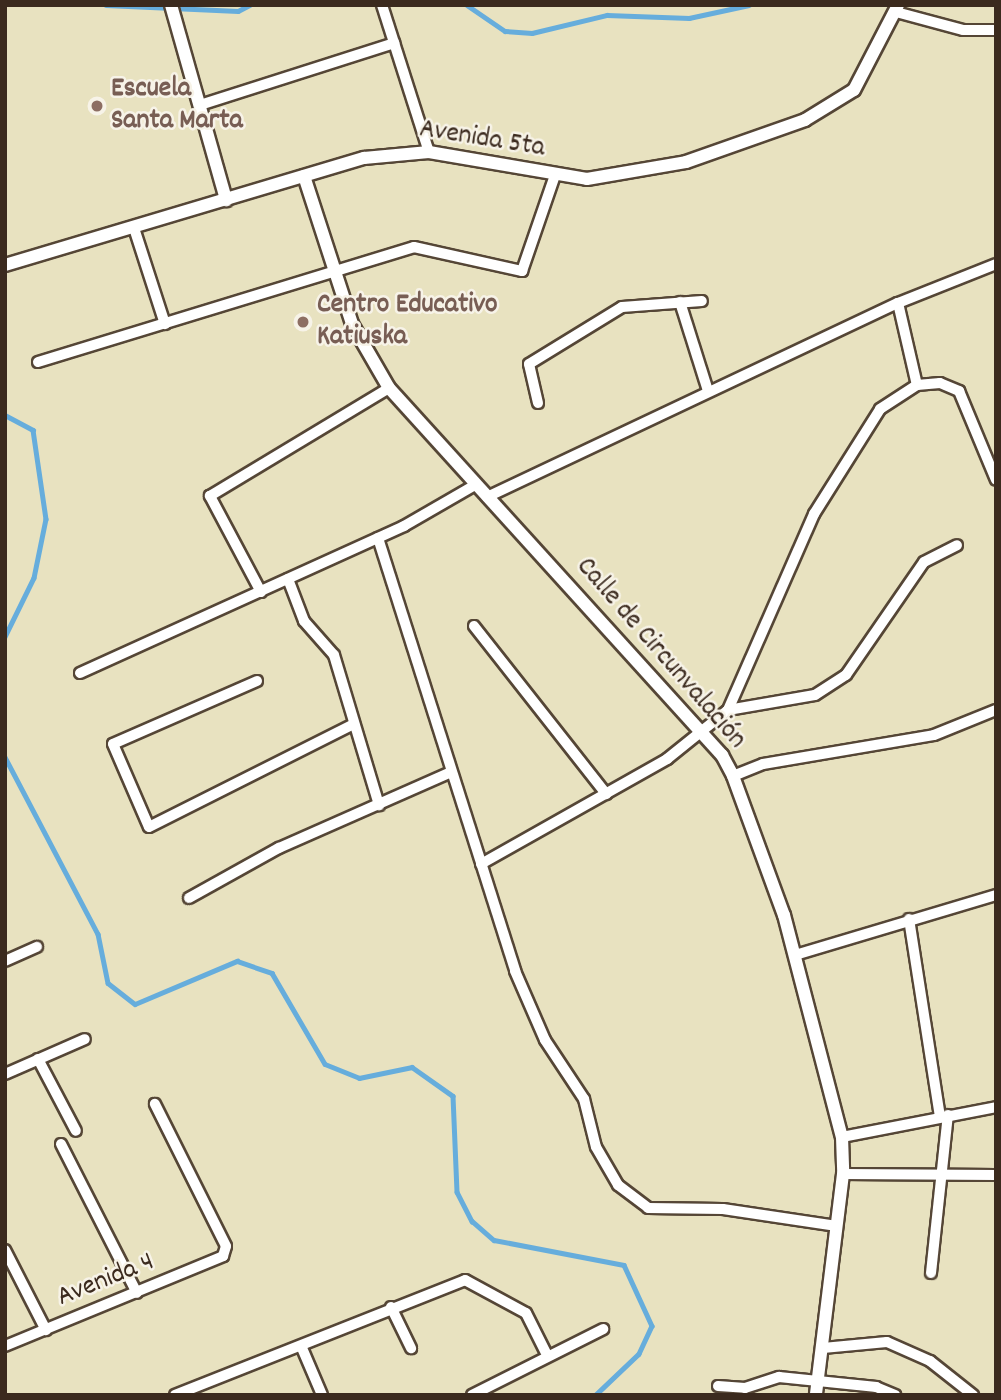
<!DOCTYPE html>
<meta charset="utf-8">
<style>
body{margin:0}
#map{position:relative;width:1001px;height:1400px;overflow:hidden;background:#e8e2c0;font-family:Dekko,sans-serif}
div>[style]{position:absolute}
.stream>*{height:4.5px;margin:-2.25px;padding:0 2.25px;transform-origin:2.25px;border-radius:2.25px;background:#66addc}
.roads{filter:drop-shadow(2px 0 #554636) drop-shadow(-2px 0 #554636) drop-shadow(0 2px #554636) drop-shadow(0 -2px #554636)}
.minor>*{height:10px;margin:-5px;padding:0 5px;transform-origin:5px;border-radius:5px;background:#fff}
.tertiary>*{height:12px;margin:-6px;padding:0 6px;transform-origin:6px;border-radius:6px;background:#fff}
.dots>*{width:19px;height:19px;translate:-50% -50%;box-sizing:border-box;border:4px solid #f7f3e8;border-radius:50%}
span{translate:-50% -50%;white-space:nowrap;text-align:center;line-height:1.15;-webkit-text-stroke:5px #f7f3e8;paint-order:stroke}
.education-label{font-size:28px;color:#785e54;font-weight:700}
.left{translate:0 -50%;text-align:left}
.street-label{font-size:28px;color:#3b2a1e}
.frame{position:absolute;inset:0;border:7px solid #3b2a1e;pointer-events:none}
</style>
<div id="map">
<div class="stream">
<i style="left:106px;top:5px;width:132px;rotate:2.6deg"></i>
<i style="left:238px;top:11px;width:13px;rotate:-27deg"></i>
<i style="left:467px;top:5px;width:46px;rotate:34.4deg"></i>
<i style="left:505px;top:31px;width:27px;rotate:4deg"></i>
<i style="left:532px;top:33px;width:77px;rotate:-13.5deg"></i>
<i style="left:607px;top:15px;width:82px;rotate:2.1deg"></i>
<i style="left:689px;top:18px;width:61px;rotate:-12.2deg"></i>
<i style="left:5px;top:415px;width:32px;rotate:28deg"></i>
<i style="left:33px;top:430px;width:90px;rotate:81.7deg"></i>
<i style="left:46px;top:519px;width:60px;rotate:101.5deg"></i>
<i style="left:34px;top:578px;width:66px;rotate:116.2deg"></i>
<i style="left:5px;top:757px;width:200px;rotate:62.3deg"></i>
<i style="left:98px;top:934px;width:50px;rotate:78.5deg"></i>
<i style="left:108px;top:983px;width:34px;rotate:38deg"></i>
<i style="left:135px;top:1004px;width:111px;rotate:-22.9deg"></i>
<i style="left:237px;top:961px;width:37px;rotate:19deg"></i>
<i style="left:272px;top:973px;width:105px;rotate:59.8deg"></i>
<i style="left:325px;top:1064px;width:37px;rotate:22deg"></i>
<i style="left:359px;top:1078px;width:54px;rotate:-11.7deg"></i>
<i style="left:412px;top:1067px;width:50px;rotate:35.3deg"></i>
<i style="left:453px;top:1096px;width:96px;rotate:87.6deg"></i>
<i style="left:457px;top:1192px;width:33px;rotate:63deg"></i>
<i style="left:472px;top:1221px;width:29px;rotate:41deg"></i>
<i style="left:494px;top:1240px;width:132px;rotate:10.9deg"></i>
<i style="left:624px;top:1265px;width:67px;rotate:65.3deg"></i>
<i style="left:652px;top:1326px;width:31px;rotate:115deg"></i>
<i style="left:639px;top:1354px;width:59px;rotate:136.4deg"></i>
</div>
<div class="roads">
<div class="minor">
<i style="left:382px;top:5px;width:154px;rotate:72.3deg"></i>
<i style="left:896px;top:12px;width:69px;rotate:15deg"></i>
<i style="left:963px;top:30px;width:33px"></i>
<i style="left:200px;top:105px;width:204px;rotate:-17.7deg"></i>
<i style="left:134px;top:228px;width:101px;rotate:72.1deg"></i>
<i style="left:680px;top:302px;width:93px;rotate:72.5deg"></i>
<i style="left:898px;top:303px;width:84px;rotate:77deg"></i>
<i style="left:38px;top:362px;width:393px;rotate:-17deg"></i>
<i style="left:414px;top:247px;width:111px;rotate:12.5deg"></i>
<i style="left:522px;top:271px;width:102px;rotate:-71deg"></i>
<i style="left:538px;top:403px;width:40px;rotate:-103deg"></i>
<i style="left:529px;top:364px;width:109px;rotate:-31.5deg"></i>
<i style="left:622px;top:307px;width:80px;rotate:-4.3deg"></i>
<i style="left:487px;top:497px;width:454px;rotate:-25.3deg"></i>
<i style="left:898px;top:303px;width:105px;rotate:-21.7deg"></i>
<i style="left:378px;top:538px;width:454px;rotate:72.4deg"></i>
<i style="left:515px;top:971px;width:75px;rotate:66.5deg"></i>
<i style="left:545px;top:1040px;width:71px;rotate:56.5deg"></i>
<i style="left:584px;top:1099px;width:49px;rotate:76deg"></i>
<i style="left:596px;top:1147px;width:44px;rotate:59.9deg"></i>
<i style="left:618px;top:1185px;width:38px;rotate:37deg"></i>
<i style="left:648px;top:1208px;width:75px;rotate:0.8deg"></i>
<i style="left:723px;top:1209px;width:115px;rotate:8.5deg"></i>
<i style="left:288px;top:579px;width:45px;rotate:69.1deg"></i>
<i style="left:304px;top:621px;width:45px;rotate:48.6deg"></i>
<i style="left:334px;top:655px;width:157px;rotate:73.3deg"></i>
<i style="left:261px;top:592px;width:109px;rotate:-118deg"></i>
<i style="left:210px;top:496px;width:209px;rotate:-31.1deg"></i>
<i style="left:474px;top:626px;width:214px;rotate:51.8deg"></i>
<i style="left:80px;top:673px;width:356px;rotate:-24.4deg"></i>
<i style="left:404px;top:526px;width:82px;rotate:-30deg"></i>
<i style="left:257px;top:681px;width:157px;rotate:156.4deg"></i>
<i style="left:113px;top:744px;width:90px;rotate:66.6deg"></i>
<i style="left:149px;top:827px;width:229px;rotate:-26.7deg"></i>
<i style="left:728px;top:710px;width:88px;rotate:-9.8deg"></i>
<i style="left:815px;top:695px;width:37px;rotate:-33deg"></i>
<i style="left:846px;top:675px;width:137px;rotate:-55.4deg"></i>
<i style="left:924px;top:562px;width:37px;rotate:-27deg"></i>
<i style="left:733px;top:776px;width:32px;rotate:-22deg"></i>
<i style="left:763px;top:764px;width:173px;rotate:-9.6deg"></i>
<i style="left:934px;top:735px;width:67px;rotate:-22deg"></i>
<i style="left:481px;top:864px;width:214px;rotate:-29.4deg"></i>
<i style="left:667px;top:759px;width:78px;rotate:-38.8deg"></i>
<i style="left:728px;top:710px;width:214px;rotate:-66.3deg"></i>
<i style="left:814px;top:514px;width:124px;rotate:-57.8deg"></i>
<i style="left:880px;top:409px;width:44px;rotate:-33deg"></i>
<i style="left:917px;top:385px;width:23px;rotate:-5deg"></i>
<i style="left:940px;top:383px;width:21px;rotate:23deg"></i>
<i style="left:959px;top:391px;width:96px;rotate:67.4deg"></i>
<i style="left:189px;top:898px;width:103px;rotate:-29.1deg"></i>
<i style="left:279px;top:848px;width:186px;rotate:-23.8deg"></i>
<i style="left:909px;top:919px;width:199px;rotate:81.1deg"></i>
<i style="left:795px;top:955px;width:210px;rotate:-16.6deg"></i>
<i style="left:5px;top:961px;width:35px;rotate:-24deg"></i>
<i style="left:38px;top:1059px;width:81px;rotate:62.2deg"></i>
<i style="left:5px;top:1074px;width:87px;rotate:-23.6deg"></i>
<i style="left:842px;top:1137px;width:157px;rotate:-11deg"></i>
<i style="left:61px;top:1144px;width:167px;rotate:63deg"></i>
<i style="left:843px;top:1174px;width:153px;rotate:0.4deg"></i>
<i style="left:5px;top:1250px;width:90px;rotate:62.9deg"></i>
<i style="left:931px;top:1273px;width:159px;rotate:-83.9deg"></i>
<i style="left:391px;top:1307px;width:46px;rotate:64deg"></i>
<i style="left:5px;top:1346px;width:236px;rotate:-22.4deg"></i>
<i style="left:223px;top:1256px;width:10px;rotate:-73deg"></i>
<i style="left:226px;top:1246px;width:159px;rotate:-116.6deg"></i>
<i style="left:302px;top:1348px;width:51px;rotate:66.9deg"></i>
<i style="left:823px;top:1348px;width:64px;rotate:-5.4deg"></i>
<i style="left:887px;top:1342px;width:47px;rotate:23.8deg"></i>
<i style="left:930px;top:1361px;width:55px;rotate:38.3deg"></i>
<i style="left:718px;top:1386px;width:27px;rotate:4deg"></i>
<i style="left:745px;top:1388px;width:36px;rotate:-18deg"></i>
<i style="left:779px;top:1377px;width:98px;rotate:5.9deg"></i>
<i style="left:876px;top:1387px;width:21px;rotate:23deg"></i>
<i style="left:175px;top:1395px;width:312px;rotate:-21.6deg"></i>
<i style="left:465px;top:1280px;width:69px;rotate:28.4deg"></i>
<i style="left:526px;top:1313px;width:45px;rotate:63.4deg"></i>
<i style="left:472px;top:1395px;width:147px;rotate:-26.7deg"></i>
</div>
<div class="tertiary">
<i style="left:171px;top:5px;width:203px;rotate:74.2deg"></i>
<i style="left:304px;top:176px;width:156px;rotate:72deg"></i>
<i style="left:352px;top:324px;width:74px;rotate:60deg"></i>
<i style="left:389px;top:388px;width:496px;rotate:47.8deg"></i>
<i style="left:722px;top:755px;width:24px;rotate:62deg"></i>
<i style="left:733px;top:776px;width:148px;rotate:69.9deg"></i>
<i style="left:784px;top:915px;width:229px;rotate:75.4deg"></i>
<i style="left:842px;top:1137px;width:37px;rotate:88deg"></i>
<i style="left:843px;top:1174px;width:223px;rotate:97deg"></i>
<i style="left:5px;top:265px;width:375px;rotate:-16.6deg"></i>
<i style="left:364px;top:158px;width:65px;rotate:-5.3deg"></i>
<i style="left:429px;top:152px;width:160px;rotate:9.7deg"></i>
<i style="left:587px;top:179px;width:100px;rotate:-9.7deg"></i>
<i style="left:686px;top:162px;width:126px;rotate:-19.4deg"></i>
<i style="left:805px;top:120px;width:57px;rotate:-31.5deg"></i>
<i style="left:854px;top:90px;width:96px;rotate:-62.6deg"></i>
</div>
</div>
<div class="dots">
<i style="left:97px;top:106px;background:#8d6e63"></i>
<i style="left:303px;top:322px;background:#8d6e63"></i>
</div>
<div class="education-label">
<span class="left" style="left:111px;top:106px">Escuela<br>Santa Marta</span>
<span class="left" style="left:317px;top:322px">Centro Educativo<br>Katiuska</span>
</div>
<div class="street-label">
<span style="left:482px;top:140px;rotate:9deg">Avenida 5ta</span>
<span style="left:660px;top:654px;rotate:49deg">Calle de Circunvalación</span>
<span style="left:106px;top:1281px;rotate:-22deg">Avenida 4</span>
</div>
<div class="frame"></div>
</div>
